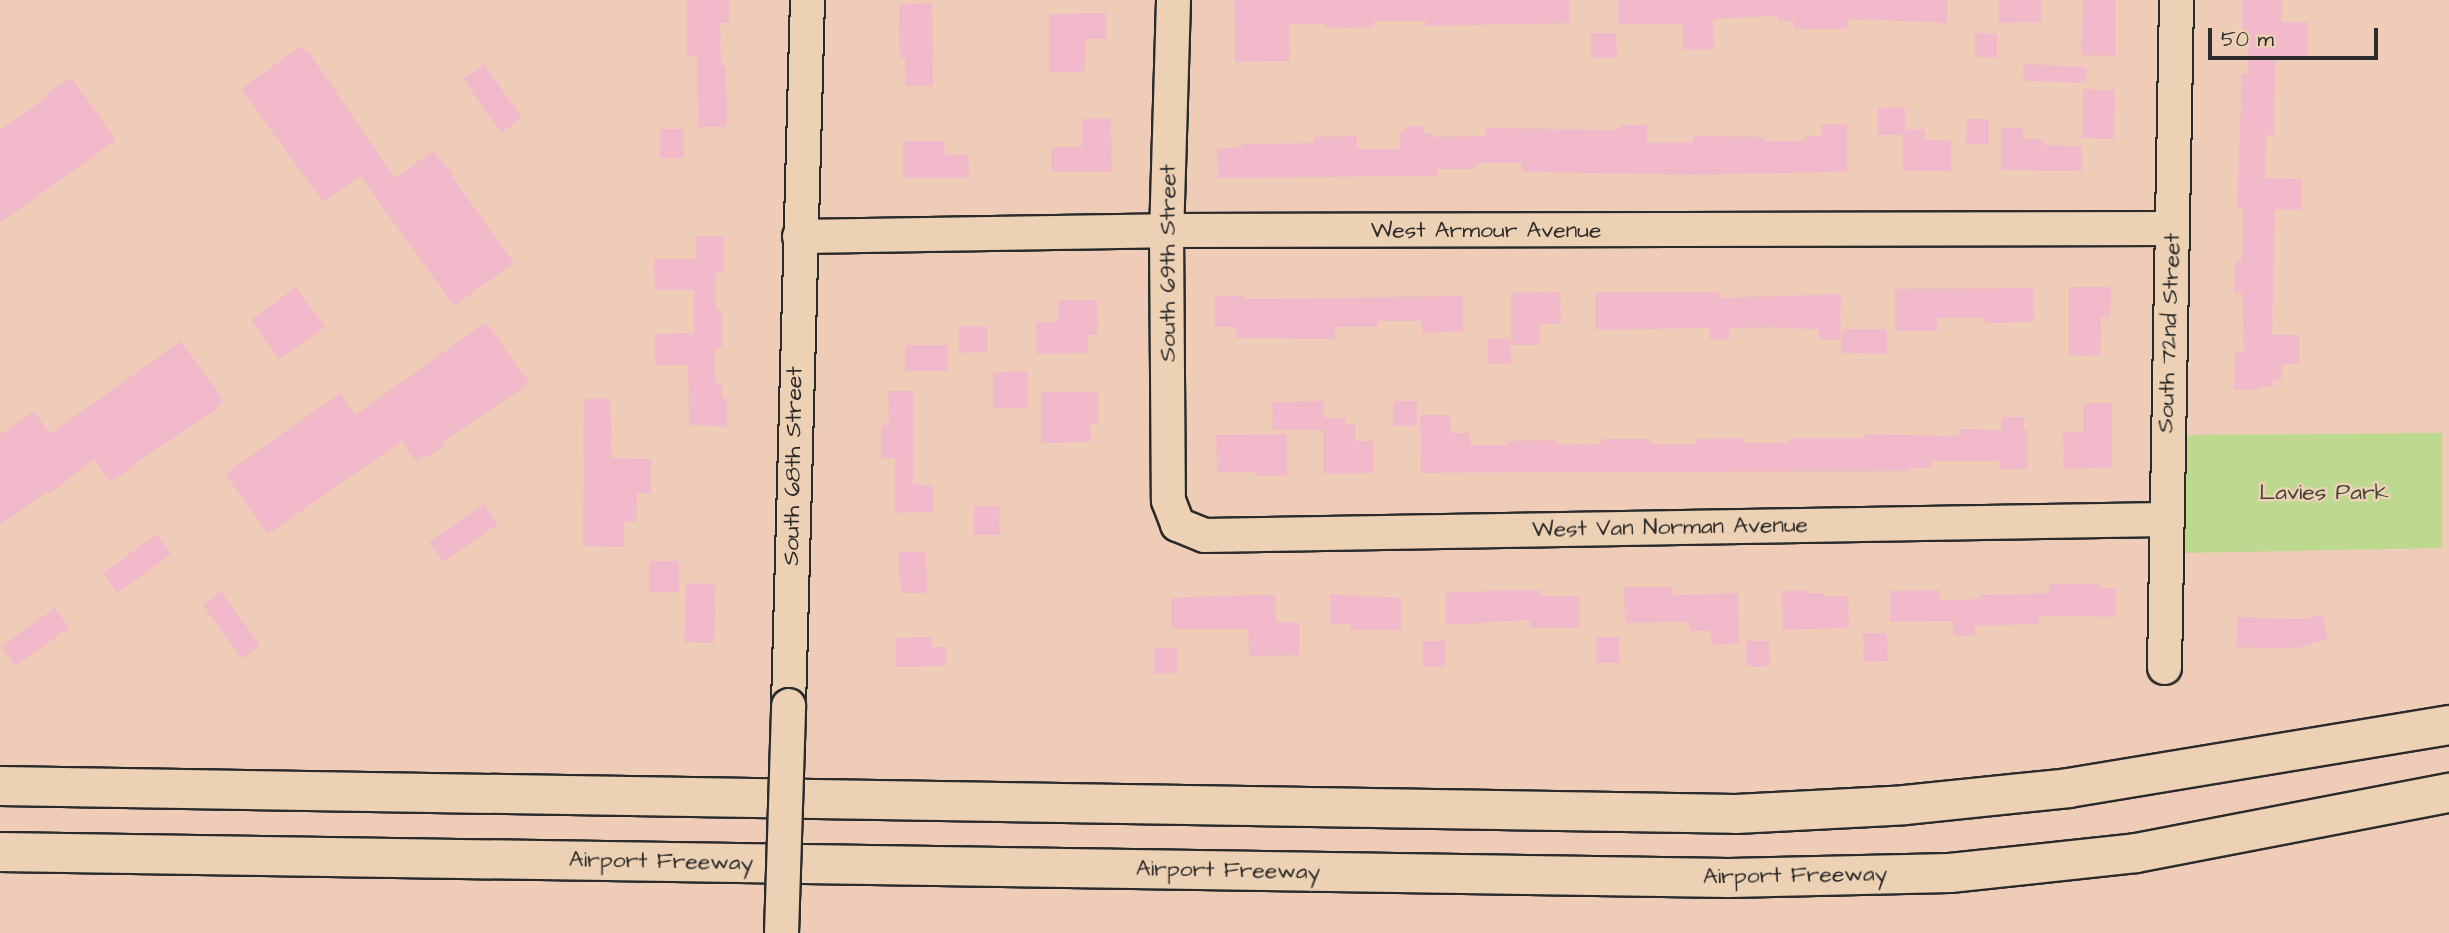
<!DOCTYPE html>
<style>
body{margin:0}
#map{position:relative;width:2449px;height:933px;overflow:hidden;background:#eeccb8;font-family:"Architects Daughter",sans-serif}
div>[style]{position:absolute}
.green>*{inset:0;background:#bdd88f}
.building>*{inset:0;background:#f2b9ca}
.roads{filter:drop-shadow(2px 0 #2b2b2b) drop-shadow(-2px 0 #2b2b2b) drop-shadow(0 2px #2b2b2b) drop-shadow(0 -2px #2b2b2b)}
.minor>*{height:33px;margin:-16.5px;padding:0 16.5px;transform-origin:16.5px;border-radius:16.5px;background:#edd1b4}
.highway>*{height:38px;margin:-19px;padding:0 19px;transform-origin:19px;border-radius:19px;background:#edd1b4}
.bridges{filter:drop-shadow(2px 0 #2b2b2b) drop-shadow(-2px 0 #2b2b2b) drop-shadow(0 2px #2b2b2b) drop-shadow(0 -2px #2b2b2b)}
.minor-bridge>*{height:33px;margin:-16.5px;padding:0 16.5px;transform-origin:16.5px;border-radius:16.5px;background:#edd1b4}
span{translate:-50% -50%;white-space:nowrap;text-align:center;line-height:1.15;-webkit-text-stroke:5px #edd1b4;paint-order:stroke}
.street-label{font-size:23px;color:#2b2b2b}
.park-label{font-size:23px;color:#41453a}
.scale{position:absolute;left:2208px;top:28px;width:170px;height:32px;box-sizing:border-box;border:4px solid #2b2b2b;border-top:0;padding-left:9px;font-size:21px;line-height:24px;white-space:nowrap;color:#2b2b2b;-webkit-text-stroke:5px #edd1b4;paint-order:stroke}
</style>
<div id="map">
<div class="green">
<i style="clip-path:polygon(2442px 433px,2442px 548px,2179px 553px,2181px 435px)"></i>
</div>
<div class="building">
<i style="clip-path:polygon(687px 0,729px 0,730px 23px,720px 23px,721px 66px,726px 66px,727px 127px,698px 127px,697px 56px,687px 56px)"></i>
<i style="clip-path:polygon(1234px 0,1569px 0,1569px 23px,1426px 26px,1426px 21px,1374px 21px,1374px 27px,1325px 28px,1325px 24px,1289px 24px,1290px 61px,1235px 62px)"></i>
<i style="clip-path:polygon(1618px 0,1947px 0,1947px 23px,1847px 19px,1847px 29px,1794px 29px,1794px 21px,1778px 21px,1778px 16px,1713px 19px,1714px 49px,1683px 50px,1682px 24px,1618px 24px)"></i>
<i style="clip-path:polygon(1999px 0,2041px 0,2041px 22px,1999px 23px)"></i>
<i style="clip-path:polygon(2083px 0,2115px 0,2115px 56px,2081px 55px)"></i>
<i style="clip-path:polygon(2242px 0,2282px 0,2282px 22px,2308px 22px,2308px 56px,2275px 56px,2274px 135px,2266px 135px,2265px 178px,2302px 179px,2301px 210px,2275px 210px,2272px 335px,2299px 335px,2299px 364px,2282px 364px,2282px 379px,2273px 379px,2273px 387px,2258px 387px,2258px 390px,2234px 390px,2235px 352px,2244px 352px,2242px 293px,2234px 293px,2235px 261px,2242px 261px,2243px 209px,2237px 209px,2242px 74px,2248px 74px,2248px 35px,2242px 35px)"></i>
<i style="clip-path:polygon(932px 3px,933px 86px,906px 86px,905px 58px,900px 58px,899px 4px)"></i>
<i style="clip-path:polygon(1106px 13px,1106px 39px,1086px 39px,1084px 72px,1049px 72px,1049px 14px)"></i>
<i style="clip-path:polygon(1591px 33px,1616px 33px,1617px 58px,1591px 58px)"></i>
<i style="clip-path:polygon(1975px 33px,1997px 34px,1997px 58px,1975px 57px)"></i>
<i style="clip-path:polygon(301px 46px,306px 52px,308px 51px,395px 178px,433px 151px,453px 174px,451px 175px,514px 263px,454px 306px,360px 176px,323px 202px,241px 89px)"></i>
<i style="clip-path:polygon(484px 64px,522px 118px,501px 133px,463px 79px)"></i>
<i style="clip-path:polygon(2024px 64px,2087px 67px,2086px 83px,2023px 81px)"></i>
<i style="clip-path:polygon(72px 78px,116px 140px,0 223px,0 130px,48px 96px,46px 93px)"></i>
<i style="clip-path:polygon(2083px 89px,2115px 90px,2114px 139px,2082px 138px)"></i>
<i style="clip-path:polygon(1905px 107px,1905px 129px,1925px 130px,1925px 140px,1951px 140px,1951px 171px,1903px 171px,1903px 135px,1878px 135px,1878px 108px)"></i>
<i style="clip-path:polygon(1111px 118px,1112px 172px,1051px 172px,1051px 147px,1082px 147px,1082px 119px)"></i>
<i style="clip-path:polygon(1967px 119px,1989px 119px,1989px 145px,1966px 144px)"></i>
<i style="clip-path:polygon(1821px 124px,1847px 124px,1847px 172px,1693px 175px,1522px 172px,1522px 163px,1475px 163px,1475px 169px,1438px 169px,1438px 176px,1218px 178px,1217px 148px,1242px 147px,1242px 144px,1314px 143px,1314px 137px,1357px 136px,1357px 149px,1400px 149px,1400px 132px,1405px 132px,1405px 126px,1424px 126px,1424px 133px,1432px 133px,1432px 137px,1486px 136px,1486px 128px,1619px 130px,1619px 125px,1647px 125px,1647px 143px,1693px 142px,1693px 136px,1764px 137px,1764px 141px,1805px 141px,1805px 136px,1822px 136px)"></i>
<i style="clip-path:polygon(2001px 128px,2023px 128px,2023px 139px,2043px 139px,2043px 145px,2082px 146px,2082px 171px,2001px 170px)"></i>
<i style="clip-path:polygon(660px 129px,684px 129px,684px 158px,660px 158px)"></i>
<i style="clip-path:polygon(903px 141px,944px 141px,945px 155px,968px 155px,969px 178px,903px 178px)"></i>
<i style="clip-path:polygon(696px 236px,724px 236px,724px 273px,716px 273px,716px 310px,722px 310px,722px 348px,715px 348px,716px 383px,722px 383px,722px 398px,727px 398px,727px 427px,689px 425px,688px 365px,655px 365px,655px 334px,694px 333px,694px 290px,655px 290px,654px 259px,696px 259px)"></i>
<i style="clip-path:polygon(296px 287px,325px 327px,279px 359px,251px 320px)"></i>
<i style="clip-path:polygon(2069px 287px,2111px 287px,2110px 318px,2101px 317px,2100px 356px,2069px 355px)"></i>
<i style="clip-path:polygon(2033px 288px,2034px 322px,1985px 323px,1985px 318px,1937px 318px,1938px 331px,1895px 331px,1895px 289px)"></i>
<i style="clip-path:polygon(1560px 292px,1561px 324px,1540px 324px,1540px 345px,1511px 345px,1511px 293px)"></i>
<i style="clip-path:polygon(1595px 292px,1719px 292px,1719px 298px,1841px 294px,1840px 340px,1819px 340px,1819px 330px,1774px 327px,1729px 328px,1729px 339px,1710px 340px,1710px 328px,1595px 330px)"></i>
<i style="clip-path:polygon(1244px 295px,1244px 299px,1463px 296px,1463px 332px,1422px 333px,1422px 321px,1377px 321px,1377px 327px,1335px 327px,1335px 339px,1236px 338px,1236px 327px,1215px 327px,1215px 296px)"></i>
<i style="clip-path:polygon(1058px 300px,1097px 300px,1098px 335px,1088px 335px,1088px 353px,1036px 354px,1036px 322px,1058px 322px)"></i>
<i style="clip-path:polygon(486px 322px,529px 382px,524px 387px,443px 442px,445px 445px,427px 458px,425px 455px,416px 462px,402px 441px,268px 534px,225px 474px,340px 393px,355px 415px)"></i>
<i style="clip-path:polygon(959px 326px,987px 326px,987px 352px,959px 353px)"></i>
<i style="clip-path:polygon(1841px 329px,1887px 329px,1887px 354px,1841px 353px)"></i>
<i style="clip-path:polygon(1488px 339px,1510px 339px,1511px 364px,1488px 364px)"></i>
<i style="clip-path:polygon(181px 341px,224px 401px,218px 405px,219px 408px,137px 462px,120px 478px,118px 476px,110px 482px,94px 459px,49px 494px,47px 492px,0 525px,0 435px,34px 411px,50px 434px)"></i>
<i style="clip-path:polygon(905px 345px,948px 345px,948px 371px,905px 371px)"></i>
<i style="clip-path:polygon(1028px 371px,1028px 408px,993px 408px,993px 372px)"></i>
<i style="clip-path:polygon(888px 391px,913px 391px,913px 485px,934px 485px,934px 512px,895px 513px,895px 458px,881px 459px,881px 425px,889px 425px)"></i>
<i style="clip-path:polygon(1041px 392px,1098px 392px,1098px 424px,1090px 424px,1091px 442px,1041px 443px)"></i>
<i style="clip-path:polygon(610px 398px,612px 458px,652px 459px,651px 494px,637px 493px,636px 522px,624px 522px,624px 547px,583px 546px,584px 399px)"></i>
<i style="clip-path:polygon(1324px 401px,1324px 418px,1345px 418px,1345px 425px,1355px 424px,1355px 441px,1374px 441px,1374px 473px,1323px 474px,1323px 430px,1273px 430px,1272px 402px)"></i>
<i style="clip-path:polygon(1393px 401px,1417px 401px,1417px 426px,1393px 426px)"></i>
<i style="clip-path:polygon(2083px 403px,2112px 403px,2112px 468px,2064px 469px,2063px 432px,2083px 432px)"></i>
<i style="clip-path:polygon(1420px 415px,1450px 415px,1451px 433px,1470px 433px,1470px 445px,1508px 445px,1508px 441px,1557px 440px,1557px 445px,1601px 444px,1601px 439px,1650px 439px,1650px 444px,1696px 444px,1696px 439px,1744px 438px,1744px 443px,1789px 443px,1789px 438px,1865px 438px,1865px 434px,1959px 436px,1959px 429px,2001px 430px,2001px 417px,2024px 417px,2024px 430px,2028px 430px,2028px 469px,1999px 469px,1999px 461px,1932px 461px,1932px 468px,1910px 468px,1910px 471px,1421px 473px)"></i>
<i style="clip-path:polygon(1287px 434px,1287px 476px,1256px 476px,1256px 472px,1217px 472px,1216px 435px)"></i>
<i style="clip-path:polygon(484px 504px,498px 524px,443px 562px,429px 542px)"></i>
<i style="clip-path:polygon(974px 506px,999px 506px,1000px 535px,974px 535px)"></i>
<i style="clip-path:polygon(157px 534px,171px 554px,117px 593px,103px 573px)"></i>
<i style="clip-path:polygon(898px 552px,926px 552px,927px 593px,901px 593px)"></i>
<i style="clip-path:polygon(649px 561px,679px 561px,679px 592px,649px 592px)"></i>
<i style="clip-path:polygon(686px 583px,716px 584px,714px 643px,684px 642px)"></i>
<i style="clip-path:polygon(2049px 584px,2099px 584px,2099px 588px,2116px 588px,2116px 617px,2039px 616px,2039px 624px,1975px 626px,1975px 635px,1954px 636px,1953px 621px,1890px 622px,1890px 591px,1940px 590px,1940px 600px,1980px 599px,1980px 595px,2049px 593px)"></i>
<i style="clip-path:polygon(1624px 587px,1673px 587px,1673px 595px,1738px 593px,1739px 644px,1711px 645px,1711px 631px,1690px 631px,1689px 622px,1625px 623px)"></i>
<i style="clip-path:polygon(1509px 590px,1541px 590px,1541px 596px,1580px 596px,1580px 628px,1530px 628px,1530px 620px,1446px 625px,1446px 593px)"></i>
<i style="clip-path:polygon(1806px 590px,1806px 593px,1824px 593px,1824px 596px,1848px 596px,1849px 628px,1783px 630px,1782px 591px)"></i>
<i style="clip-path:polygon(221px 591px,260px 645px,242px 659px,203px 605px)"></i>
<i style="clip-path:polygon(1330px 594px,1401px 598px,1401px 630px,1350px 630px,1350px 624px,1330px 624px)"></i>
<i style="clip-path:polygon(1248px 595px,1276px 595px,1276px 622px,1299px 622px,1299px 655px,1249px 656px,1248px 629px,1171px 629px,1171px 598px)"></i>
<i style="clip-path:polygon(55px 608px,69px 628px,15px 666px,1px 646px)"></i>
<i style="clip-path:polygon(2322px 614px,2328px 639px,2292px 649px,2236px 647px,2237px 617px,2303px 619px)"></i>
<i style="clip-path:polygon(1863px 633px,1887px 633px,1888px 661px,1864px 662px)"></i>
<i style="clip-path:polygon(932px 637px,932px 647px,946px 647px,946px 666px,896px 667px,896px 638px)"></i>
<i style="clip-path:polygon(1596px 637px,1619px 637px,1620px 663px,1596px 663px)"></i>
<i style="clip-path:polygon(1423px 641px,1446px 641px,1446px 667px,1423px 667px)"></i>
<i style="clip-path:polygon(1746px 641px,1769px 641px,1770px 666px,1746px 667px)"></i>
<i style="clip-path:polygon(1154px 648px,1177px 648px,1177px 673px,1154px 674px)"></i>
</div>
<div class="roads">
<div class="minor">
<i style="left:1173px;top:0;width:230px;rotate:91.7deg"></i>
<i style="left:1166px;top:230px;width:270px;rotate:89.6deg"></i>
<i style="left:1168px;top:500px;width:26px;rotate:69deg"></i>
<i style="left:1177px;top:524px;width:29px;rotate:22deg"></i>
<i style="left:1204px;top:535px;width:960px;rotate:-0.95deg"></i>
<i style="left:799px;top:236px;width:367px;rotate:-0.9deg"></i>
<i style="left:1166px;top:230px;width:1006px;rotate:-0.11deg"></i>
<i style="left:2164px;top:667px;width:667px;rotate:-88.97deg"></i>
<i style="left:788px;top:705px;width:705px;rotate:-88.46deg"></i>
</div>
<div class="highway">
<i style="left:0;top:786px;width:1736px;rotate:0.92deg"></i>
<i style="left:1736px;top:814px;width:169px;rotate:-3deg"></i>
<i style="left:1905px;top:805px;width:165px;rotate:-5.9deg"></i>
<i style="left:2069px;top:788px;width:385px;rotate:-9.4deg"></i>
<i style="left:0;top:852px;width:1729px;rotate:0.86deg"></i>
<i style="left:1729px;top:878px;width:221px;rotate:-1.3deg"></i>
<i style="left:1950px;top:873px;width:187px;rotate:-6.1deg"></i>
<i style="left:2136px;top:853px;width:319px;rotate:-10.9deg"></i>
</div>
</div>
<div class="bridges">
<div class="minor-bridge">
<i style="left:781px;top:933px;width:228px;rotate:-88.2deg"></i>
</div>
</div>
<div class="street-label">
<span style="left:1486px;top:230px">West Armour Avenue</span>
<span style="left:1168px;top:263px;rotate:-90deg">South 69th Street</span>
<span style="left:2169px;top:333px;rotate:-88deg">South 72nd Street</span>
<span style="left:793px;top:466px;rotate:-89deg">South 68th Street</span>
<span style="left:1670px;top:527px;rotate:-1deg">West Van Norman Avenue</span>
<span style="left:661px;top:861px;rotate:1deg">Airport Freeway</span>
<span style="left:1228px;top:870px;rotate:1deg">Airport Freeway</span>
<span style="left:1795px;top:875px;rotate:-1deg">Airport Freeway</span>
</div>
<div class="park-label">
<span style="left:2324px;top:492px">Lavies Park</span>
</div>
<div class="scale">50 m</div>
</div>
